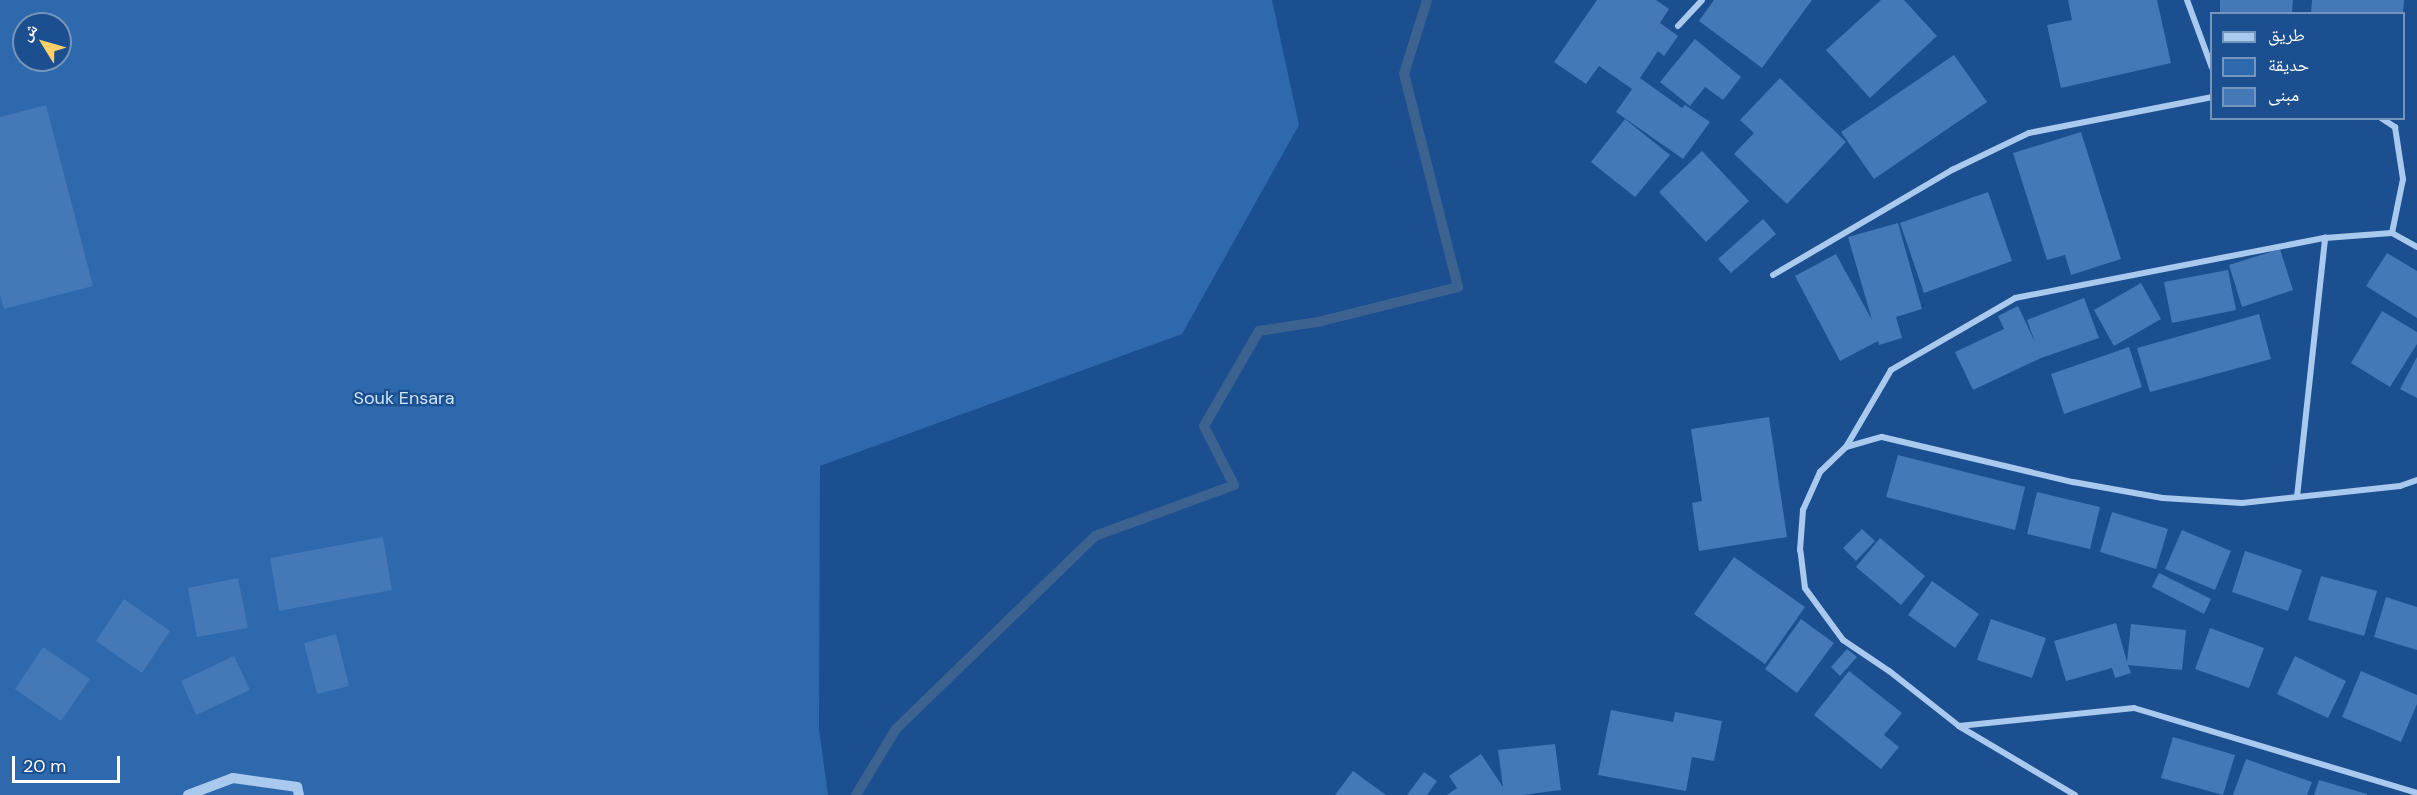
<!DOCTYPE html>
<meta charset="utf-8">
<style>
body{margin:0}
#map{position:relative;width:2417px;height:795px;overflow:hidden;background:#1b4f8f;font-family:"DM Sans","Noto Naskh Arabic",sans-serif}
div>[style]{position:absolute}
.green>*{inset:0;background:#2e69ad}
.stream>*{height:10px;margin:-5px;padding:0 5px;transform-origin:5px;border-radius:5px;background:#3c6290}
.building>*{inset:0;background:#4478b7}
.minor>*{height:6px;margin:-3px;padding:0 3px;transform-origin:3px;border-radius:3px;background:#a9c9ee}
.tertiary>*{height:10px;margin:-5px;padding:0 5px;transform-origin:5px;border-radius:5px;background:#a9c9ee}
span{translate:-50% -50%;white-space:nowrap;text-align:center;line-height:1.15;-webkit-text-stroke:4.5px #1b4f8f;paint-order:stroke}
.park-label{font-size:18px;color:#cfe3fa}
.legend{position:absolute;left:2210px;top:12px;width:195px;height:108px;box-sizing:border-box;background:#1b4f8f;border:2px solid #7695bc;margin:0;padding:8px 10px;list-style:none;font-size:18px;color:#fff}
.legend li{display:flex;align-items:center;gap:12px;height:30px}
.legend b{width:30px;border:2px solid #7695bc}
.north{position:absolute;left:12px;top:12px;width:60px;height:60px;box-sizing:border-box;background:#1b4f8f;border:2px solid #7695bc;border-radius:50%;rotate:307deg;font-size:16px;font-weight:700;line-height:24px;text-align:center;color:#fff}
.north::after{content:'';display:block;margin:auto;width:21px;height:27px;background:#ffd166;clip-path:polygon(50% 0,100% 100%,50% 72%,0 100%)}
.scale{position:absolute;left:12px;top:756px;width:108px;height:27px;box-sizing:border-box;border:3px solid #fff;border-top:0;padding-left:8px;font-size:18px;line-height:21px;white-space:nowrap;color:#fff;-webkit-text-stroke:4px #1b4f8f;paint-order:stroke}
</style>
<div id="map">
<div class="green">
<i style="clip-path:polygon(evenodd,0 0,1272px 0,1299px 125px,1182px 334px,820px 466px,819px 729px,828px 795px,0 795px,0 0,24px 24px,60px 24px,60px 60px,24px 60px,24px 24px)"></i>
</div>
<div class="stream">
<i style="left:856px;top:795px;width:77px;rotate:-58.8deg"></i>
<i style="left:896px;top:729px;width:277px;rotate:-44.1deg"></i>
<i style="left:1095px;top:536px;width:148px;rotate:-20.1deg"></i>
<i style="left:1234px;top:485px;width:66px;rotate:-117deg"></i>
<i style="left:1204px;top:426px;width:110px;rotate:-59.9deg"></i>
<i style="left:1259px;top:331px;width:60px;rotate:-8.7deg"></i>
<i style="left:1318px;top:322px;width:144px;rotate:-14deg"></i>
<i style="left:1458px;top:287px;width:220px;rotate:-104.2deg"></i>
<i style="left:1404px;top:74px;width:77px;rotate:-72.7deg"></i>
</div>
<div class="building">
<i style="clip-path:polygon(1597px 0,1656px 0,1669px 9px,1660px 23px,1678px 36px,1664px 56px,1658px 51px,1640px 78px,1682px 108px,1685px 105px,1710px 122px,1683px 159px,1616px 112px,1632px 89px,1599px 66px,1586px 84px,1554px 62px)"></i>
<i style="clip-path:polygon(1714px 0,1812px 0,1762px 68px,1699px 21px)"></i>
<i style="clip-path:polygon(1881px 0,1904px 0,1937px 36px,1870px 98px,1826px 50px)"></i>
<i style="clip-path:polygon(2068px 0,2157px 0,2171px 63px,2061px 88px,2047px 25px,2072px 20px)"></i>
<i style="clip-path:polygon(2220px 0,2293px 0,2292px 14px,2220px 14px)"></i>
<i style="clip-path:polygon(2312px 0,2404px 0,2403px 14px,2311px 14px)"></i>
<i style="clip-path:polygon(1695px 39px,1741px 77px,1723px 100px,1705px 87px,1690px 106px,1660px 82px)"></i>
<i style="clip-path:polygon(1954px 55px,1987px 102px,1874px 179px,1841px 132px)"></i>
<i style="clip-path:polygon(1780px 78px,1846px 142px,1787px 204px,1734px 154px,1754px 133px,1740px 120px)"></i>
<i style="clip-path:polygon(46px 105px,93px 286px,4px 309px,0 295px,0 117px)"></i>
<i style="clip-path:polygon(1625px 119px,1670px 155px,1635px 197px,1591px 162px)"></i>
<i style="clip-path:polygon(2081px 132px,2121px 259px,2071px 275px,2065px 255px,2047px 260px,2013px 153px)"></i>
<i style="clip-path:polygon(1702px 151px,1749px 201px,1706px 242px,1659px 192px)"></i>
<i style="clip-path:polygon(1988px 192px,2012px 261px,1924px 293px,1900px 223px)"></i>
<i style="clip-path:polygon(1763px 219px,1776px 234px,1731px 273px,1718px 259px)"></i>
<i style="clip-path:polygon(1898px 223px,1922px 309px,1896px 317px,1902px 338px,1879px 345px,1878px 341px,1840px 361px,1795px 276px,1836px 254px,1872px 320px,1848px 237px)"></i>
<i style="clip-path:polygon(2280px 249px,2293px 290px,2242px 307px,2229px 265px)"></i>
<i style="clip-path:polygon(2387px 253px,2417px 271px,2417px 318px,2366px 286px)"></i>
<i style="clip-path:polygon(2228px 270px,2236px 310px,2172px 323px,2164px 282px)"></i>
<i style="clip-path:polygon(2141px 283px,2161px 319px,2114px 346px,2094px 310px)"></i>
<i style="clip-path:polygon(2084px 298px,2099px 338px,2041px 358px,1973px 390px,1955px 352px,2004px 329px,1998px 316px,2018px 306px,2035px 342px,2027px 320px)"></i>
<i style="clip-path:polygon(2382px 311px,2417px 332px,2417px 344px,2390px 387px,2351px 363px)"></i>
<i style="clip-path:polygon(2259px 314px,2271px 359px,2150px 392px,2137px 348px)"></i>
<i style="clip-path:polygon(2129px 347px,2142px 387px,2064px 414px,2051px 374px)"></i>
<i style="clip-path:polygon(2417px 357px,2417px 398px,2400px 389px)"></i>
<i style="clip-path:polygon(1769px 417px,1787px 537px,1699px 551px,1692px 503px,1702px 501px,1691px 429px)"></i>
<i style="clip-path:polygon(1898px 455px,2025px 487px,2015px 530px,1886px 497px)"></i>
<i style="clip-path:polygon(2037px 492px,2100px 507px,2090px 549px,2027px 534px)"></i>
<i style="clip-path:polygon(2112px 512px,2168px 529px,2156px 569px,2100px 552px)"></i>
<i style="clip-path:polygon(1862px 529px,1875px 541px,1856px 561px,1843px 548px)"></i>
<i style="clip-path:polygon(2182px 530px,2231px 551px,2215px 590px,2165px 569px)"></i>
<i style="clip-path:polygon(383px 537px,392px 590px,279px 611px,270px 558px)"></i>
<i style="clip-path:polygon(1880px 538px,1925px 576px,1901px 605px,1856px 567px)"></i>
<i style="clip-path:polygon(2245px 551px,2302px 570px,2288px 611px,2232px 592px)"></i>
<i style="clip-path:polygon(1734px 557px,1805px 607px,1765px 664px,1694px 614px)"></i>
<i style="clip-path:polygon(2159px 573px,2211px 599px,2204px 614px,2152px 587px)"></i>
<i style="clip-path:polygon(2321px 576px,2377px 591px,2364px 636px,2308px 620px)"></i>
<i style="clip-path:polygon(238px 578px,248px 628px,197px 637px,188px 588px)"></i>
<i style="clip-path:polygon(1932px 581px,1979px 614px,1955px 648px,1908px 615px)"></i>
<i style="clip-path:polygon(2386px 597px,2417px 607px,2417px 650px,2374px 637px)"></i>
<i style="clip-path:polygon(124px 599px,170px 631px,142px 673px,96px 641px)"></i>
<i style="clip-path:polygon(1801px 619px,1834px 643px,1797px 693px,1765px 669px)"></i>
<i style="clip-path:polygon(1991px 619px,2046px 638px,2032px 678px,1977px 660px)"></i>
<i style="clip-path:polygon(2116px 623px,2127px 662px,2131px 624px,2186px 630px,2182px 670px,2128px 665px,2131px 673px,2115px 678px,2112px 668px,2066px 681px,2054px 641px)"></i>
<i style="clip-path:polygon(2210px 628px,2264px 648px,2249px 688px,2195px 669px)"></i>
<i style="clip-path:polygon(336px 634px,349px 686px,317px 694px,304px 643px)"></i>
<i style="clip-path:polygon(43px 647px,90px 679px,61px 721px,15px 689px)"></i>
<i style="clip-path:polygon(1847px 649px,1857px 657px,1840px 676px,1831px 667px)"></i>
<i style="clip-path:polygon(234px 656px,250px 690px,196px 715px,181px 681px)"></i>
<i style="clip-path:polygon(2295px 656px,2346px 681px,2328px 718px,2277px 694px)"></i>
<i style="clip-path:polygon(1849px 671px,1902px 713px,1884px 735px,1899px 747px,1881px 769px,1814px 715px)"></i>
<i style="clip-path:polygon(2361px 671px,2417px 695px,2417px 704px,2401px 742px,2342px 717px)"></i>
<i style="clip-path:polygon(1611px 710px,1673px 722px,1675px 712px,1722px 721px,1714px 761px,1692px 757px,1686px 791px,1598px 775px)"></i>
<i style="clip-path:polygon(2173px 737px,2235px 755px,2223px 795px,2161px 778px)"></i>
<i style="clip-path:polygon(1555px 744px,1561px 790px,1521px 795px,1447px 795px,1457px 788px,1449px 776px,1481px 754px,1503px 787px,1498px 750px)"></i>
<i style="clip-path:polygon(2246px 759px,2312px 782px,2307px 795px,2233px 795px)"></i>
<i style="clip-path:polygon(1353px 771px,1386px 795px,1335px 795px)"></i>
<i style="clip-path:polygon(1424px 772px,1437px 781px,1427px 795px,1407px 795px)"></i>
<i style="clip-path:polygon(2319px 780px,2367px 794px,2367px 795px,2314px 795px)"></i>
</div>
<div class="minor">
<i style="left:2187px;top:0;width:72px;rotate:69.8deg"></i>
<i style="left:1678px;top:26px;width:35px;rotate:-47deg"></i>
<i style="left:2381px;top:118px;width:17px;rotate:33deg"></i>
<i style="left:2395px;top:127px;width:53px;rotate:81.3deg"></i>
<i style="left:2403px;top:179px;width:55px;rotate:101.5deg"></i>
<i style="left:1773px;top:275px;width:208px;rotate:-30.4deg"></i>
<i style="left:1952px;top:170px;width:85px;rotate:-25.7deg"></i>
<i style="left:2029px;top:133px;width:187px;rotate:-11.1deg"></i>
<i style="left:1846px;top:447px;width:89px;rotate:-59.7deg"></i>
<i style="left:1891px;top:370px;width:143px;rotate:-30.1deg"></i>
<i style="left:2015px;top:298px;width:316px;rotate:-11deg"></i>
<i style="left:2325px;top:238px;width:67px;rotate:-4.3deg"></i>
<i style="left:2392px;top:233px;width:29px;rotate:29deg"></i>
<i style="left:2297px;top:497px;width:261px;rotate:-83.8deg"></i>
<i style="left:1959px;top:726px;width:176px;rotate:-5.9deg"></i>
<i style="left:2134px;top:708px;width:295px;rotate:16.7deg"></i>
<i style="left:2075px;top:795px;width:135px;rotate:-149.3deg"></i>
<i style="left:1959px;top:726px;width:89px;rotate:-141.8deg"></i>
<i style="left:1889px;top:671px;width:55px;rotate:-146deg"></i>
<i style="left:1843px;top:640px;width:64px;rotate:-126.2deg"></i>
<i style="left:1805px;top:588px;width:38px;rotate:-97deg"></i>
<i style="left:1800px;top:550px;width:40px;rotate:-85.7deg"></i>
<i style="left:1803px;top:510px;width:42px;rotate:-65.9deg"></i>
<i style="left:1820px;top:472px;width:36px;rotate:-44deg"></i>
<i style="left:1846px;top:447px;width:37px;rotate:-16deg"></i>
<i style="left:1882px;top:437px;width:196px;rotate:13.3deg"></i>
<i style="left:2073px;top:482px;width:91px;rotate:10.1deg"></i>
<i style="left:2163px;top:498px;width:79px;rotate:3.6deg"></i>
<i style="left:2242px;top:503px;width:159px;rotate:-6.1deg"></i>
<i style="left:2400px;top:486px;width:18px;rotate:-19deg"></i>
</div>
<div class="tertiary">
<i style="left:188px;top:795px;width:48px;rotate:-20.7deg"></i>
<i style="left:233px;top:778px;width:65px;rotate:8deg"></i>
<i style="left:297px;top:787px;width:8px;rotate:76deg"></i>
</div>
<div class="park-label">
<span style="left:404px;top:398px">Souk Ensara</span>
</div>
<ul class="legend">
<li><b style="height:8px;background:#a9c9ee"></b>طريق</li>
<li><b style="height:16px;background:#2e69ad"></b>حديقة</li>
<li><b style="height:16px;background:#4478b7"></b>مبنى</li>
</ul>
<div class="north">ش</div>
<div class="scale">20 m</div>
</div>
